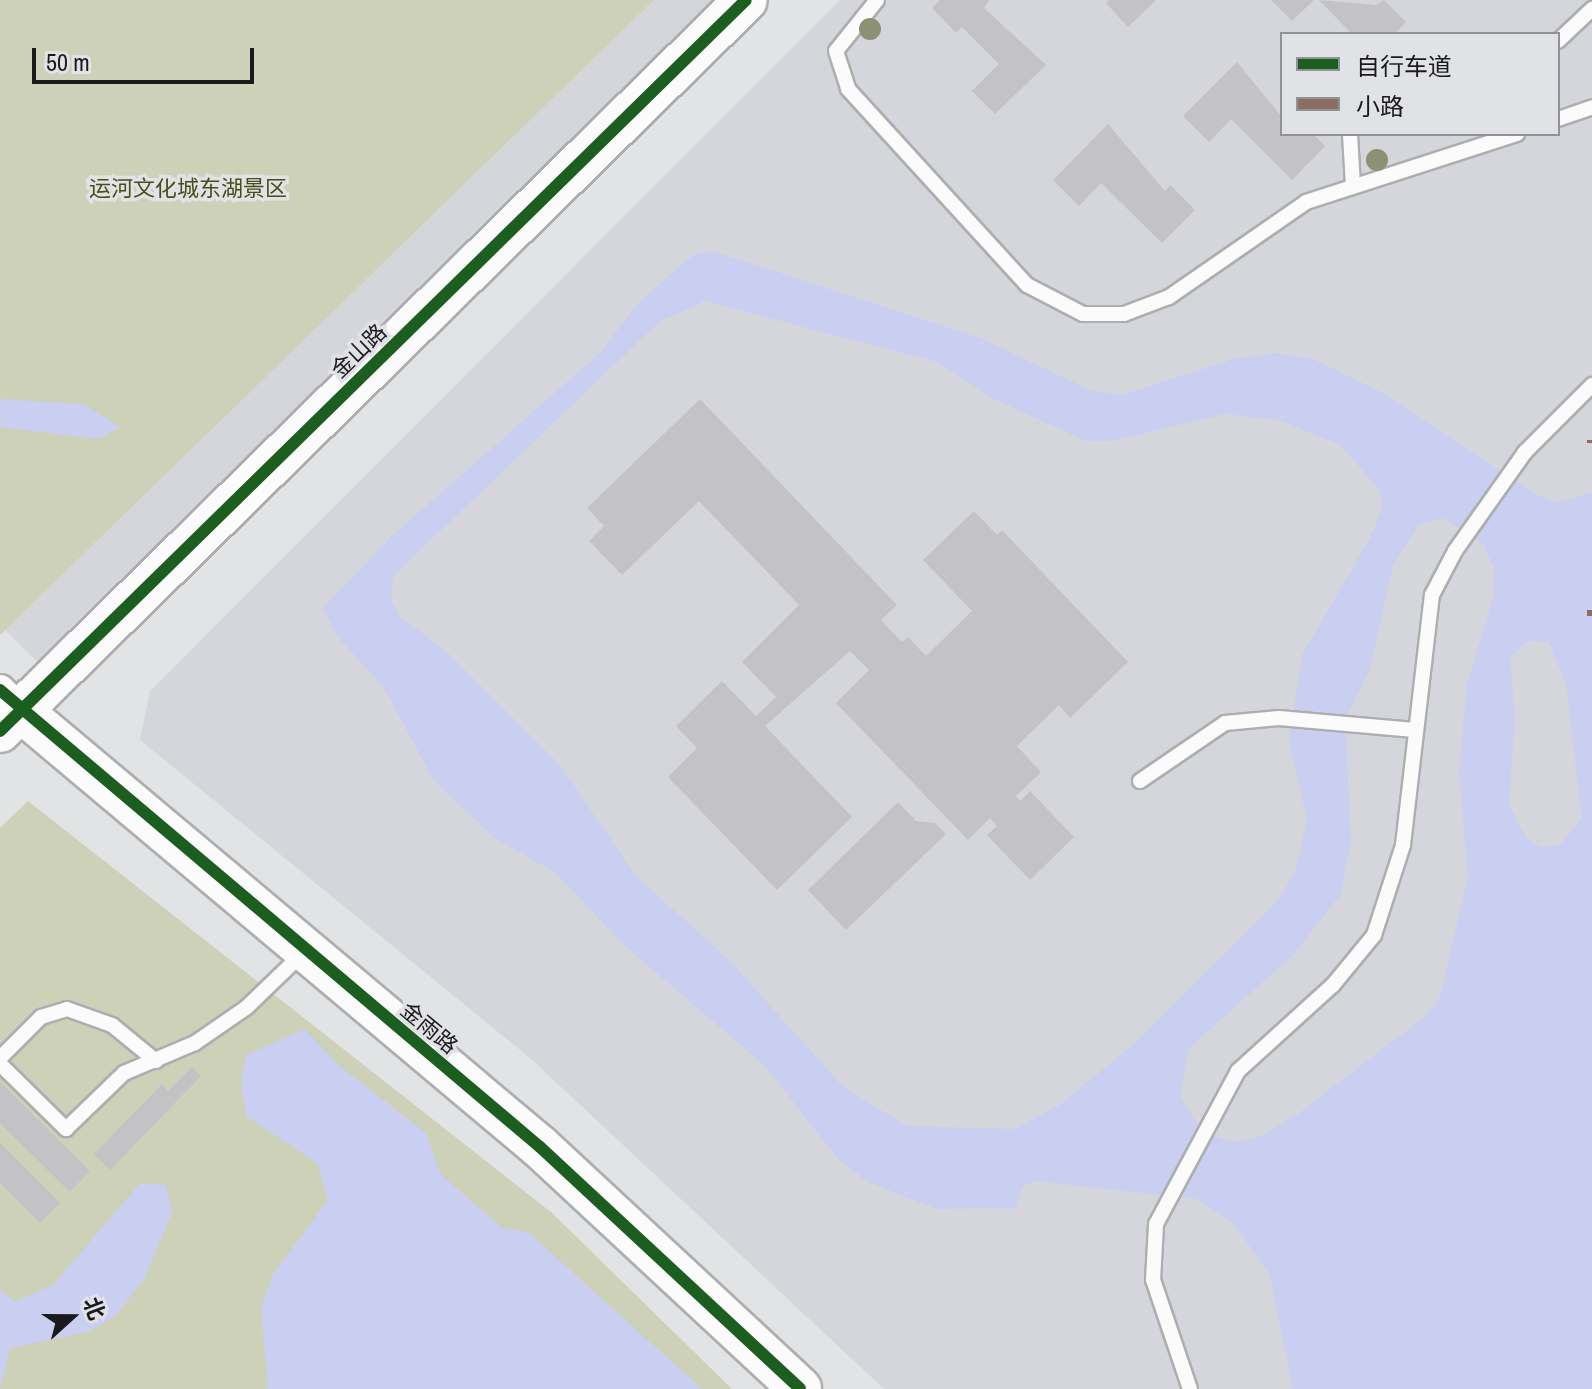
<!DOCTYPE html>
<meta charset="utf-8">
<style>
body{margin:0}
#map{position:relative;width:1592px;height:1389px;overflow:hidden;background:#e2e3e5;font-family:"Archivo Narrow","Noto Sans SC",sans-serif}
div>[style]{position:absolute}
.built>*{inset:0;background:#d4d6dc}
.green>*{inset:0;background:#ccd1b8}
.water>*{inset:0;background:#cacef0}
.building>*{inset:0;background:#c3c3c5}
.roads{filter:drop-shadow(2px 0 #adaeaf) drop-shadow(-2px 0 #adaeaf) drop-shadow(0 2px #adaeaf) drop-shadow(0 -2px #adaeaf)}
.lane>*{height:14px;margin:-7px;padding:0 7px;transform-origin:7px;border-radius:7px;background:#fbfbfb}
.street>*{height:30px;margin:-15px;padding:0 15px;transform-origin:15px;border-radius:15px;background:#fbfbfb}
.secondary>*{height:42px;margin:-21px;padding:0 21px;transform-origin:21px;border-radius:21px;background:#fbfbfb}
.quiet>*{height:10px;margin-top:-5px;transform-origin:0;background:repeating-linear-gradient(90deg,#8d6e63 0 20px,transparent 0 30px)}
.cycleway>*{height:12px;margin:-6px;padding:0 6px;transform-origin:6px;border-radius:6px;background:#1b5e20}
.trees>*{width:22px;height:22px;margin:-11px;border-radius:50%;background:#8d9173}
span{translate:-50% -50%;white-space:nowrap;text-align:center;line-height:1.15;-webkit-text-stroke:7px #e1e2e6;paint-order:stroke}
.park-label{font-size:22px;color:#484e16}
.street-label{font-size:22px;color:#1a1a1c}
.legend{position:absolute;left:1280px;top:32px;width:280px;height:104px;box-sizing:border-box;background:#e1e2e6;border:2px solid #919295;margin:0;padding:10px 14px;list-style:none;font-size:24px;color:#1a1a1c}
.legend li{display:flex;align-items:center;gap:16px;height:40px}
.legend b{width:40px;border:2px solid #919295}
.north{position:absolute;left:32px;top:1277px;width:80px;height:80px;-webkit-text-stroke:6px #e1e2e6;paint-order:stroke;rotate:69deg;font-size:22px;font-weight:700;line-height:32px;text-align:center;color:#1a1a1c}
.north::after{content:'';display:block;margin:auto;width:28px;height:36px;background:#1a1a1c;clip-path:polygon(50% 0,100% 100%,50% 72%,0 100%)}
.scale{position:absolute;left:32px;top:48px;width:222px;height:36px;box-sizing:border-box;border:4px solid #1a1a1c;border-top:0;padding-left:10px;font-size:24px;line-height:28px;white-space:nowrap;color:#1a1a1c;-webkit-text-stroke:6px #e1e2e6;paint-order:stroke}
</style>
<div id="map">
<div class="built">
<i style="clip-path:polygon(654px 0,727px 0,45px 669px,5px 630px)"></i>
<i style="clip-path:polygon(evenodd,840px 0,1592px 0,1592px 1389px,884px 1389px,530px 1058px,140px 740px,150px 691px,840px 0,1282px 34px,1558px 34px,1558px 134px,1282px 134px,1282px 34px)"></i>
</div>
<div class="green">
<i style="clip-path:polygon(0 0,654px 0,0 635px)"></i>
<i style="clip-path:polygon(28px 801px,552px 1213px,732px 1389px,0 1389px,0 828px)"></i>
</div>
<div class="water">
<i style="clip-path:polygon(evenodd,712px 251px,980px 338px,1092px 391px,1122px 395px,1234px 359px,1275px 353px,1313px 359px,1383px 393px,1537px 495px,1557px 503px,1592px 492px,1592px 1389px,1293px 1389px,1270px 1276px,1235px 1225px,1197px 1199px,1034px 1181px,1022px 1187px,1016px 1208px,937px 1209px,868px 1182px,839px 1160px,765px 1066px,623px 944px,556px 873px,493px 837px,433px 779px,383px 686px,337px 636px,323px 608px,392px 536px,600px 353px,638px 303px,693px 255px,712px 251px,705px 301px,937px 362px,994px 399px,1086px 441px,1113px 441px,1224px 414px,1280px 420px,1340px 445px,1380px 490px,1382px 509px,1370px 538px,1302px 655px,1289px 742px,1307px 819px,1295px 873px,1274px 905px,1136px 1042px,1061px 1104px,1015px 1129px,907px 1126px,844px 1088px,730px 961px,635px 875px,560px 765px,447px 652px,399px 616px,391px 598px,394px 575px,660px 321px,705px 301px,712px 251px,1443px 518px,1484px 545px,1494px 569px,1493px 598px,1467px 683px,1459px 772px,1468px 876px,1440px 997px,1427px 1015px,1299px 1113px,1265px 1134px,1240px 1142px,1220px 1139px,1198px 1125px,1180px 1097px,1188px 1049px,1293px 955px,1340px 895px,1351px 841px,1345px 719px,1370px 669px,1393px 565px,1419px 524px,1443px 518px,712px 251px,1528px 641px,1549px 642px,1566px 684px,1582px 819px,1560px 845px,1542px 847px,1527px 839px,1509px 805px,1515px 717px,1510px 657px,1528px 641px)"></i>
<i style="clip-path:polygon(0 399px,84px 404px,120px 427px,100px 439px,0 427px)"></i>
<i style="clip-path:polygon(305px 1029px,337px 1064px,426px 1133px,440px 1173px,465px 1196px,503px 1228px,528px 1232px,702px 1389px,268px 1389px,261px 1307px,273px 1274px,328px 1200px,317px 1163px,246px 1116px,241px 1082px,246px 1055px)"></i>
<i style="clip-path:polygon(140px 1183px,166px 1185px,172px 1213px,145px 1277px,117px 1315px,87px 1332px,10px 1348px,0 1389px,0 1289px,15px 1302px,54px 1284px)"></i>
</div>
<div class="building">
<i style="clip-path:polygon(940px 0,989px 0,984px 8px,1046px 65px,995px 114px,972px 91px,999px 64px,962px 27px,956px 33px,932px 8px)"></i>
<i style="clip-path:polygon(1109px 0,1156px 0,1128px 27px,1106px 3px)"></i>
<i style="clip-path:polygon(1271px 0,1314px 0,1292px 21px)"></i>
<i style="clip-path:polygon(1319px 0,1376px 5px,1384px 0,1406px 22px,1395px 34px,1352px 34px)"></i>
<i style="clip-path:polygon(1237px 62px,1282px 117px,1282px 134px,1313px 134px,1325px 146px,1292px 180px,1231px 119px,1209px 142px,1183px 116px)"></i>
<i style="clip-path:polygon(1108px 124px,1165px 191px,1170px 185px,1195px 210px,1162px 243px,1101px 183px,1079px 206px,1053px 180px)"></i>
<i style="clip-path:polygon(700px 399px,897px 605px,881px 620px,902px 642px,908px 637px,926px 656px,972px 611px,923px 560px,974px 511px,997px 535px,1002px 530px,1128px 662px,1070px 718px,1059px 705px,1017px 746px,1041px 772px,1016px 796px,1020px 801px,1030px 791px,1074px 837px,1030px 880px,987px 835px,997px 826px,990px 818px,968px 840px,836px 703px,869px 670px,850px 651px,765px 726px,852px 817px,777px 890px,668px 777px,697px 748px,676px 726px,722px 681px,756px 716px,776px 697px,742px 662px,799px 605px,699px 501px,622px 575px,589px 541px,604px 526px,587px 508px)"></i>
<i style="clip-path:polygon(898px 802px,916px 821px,935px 823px,946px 834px,846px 930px,808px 890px)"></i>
<i style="clip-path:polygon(192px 1067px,201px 1076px,110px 1170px,94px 1154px,162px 1084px,168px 1091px)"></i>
<i style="clip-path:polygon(0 1082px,90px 1171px,70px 1192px,0 1123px)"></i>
<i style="clip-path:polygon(0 1143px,60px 1203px,40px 1223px,0 1183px)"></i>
</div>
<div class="roads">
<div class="lane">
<i style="left:877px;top:0;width:65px;rotate:128.8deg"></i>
<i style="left:836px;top:51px;width:40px;rotate:72deg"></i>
<i style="left:848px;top:89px;width:265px;rotate:47.6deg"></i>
<i style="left:1027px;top:285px;width:63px;rotate:27.4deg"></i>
<i style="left:1083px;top:314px;width:41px"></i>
<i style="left:1124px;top:314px;width:48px;rotate:-20.7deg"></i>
<i style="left:1169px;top:297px;width:167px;rotate:-34.7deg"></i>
<i style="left:1306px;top:202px;width:222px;rotate:-17.9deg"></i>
<i style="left:1558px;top:41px;width:47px;rotate:-43.3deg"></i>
<i style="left:1558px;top:119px;width:36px;rotate:-19deg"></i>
<i style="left:1350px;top:134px;width:52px;rotate:86.7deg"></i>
<i style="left:1140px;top:781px;width:103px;rotate:-34.3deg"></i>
<i style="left:1225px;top:723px;width:54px;rotate:-5.3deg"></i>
<i style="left:1279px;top:718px;width:136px;rotate:5.1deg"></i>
<i style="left:0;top:1058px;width:58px;rotate:-45deg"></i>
<i style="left:41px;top:1017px;width:27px;rotate:-17deg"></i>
<i style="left:67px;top:1009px;width:48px;rotate:19.6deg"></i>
<i style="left:112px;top:1025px;width:57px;rotate:39.3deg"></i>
<i style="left:0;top:1064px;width:93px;rotate:44.6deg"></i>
<i style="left:66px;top:1129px;width:81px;rotate:-44deg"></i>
<i style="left:124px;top:1073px;width:77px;rotate:-22.9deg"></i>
<i style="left:195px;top:1043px;width:63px;rotate:-34.7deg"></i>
<i style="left:247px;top:1007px;width:78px;rotate:-44deg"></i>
<i style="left:1190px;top:1389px;width:115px;rotate:-108.7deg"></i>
<i style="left:1153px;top:1280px;width:56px;rotate:-86.9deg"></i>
<i style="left:1156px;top:1224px;width:174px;rotate:-61.8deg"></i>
<i style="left:1238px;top:1071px;width:128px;rotate:-42.2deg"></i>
<i style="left:1333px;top:985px;width:65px;rotate:-50.6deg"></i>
<i style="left:1374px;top:935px;width:95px;rotate:-72.1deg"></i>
<i style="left:1403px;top:845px;width:252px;rotate:-83.4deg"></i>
<i style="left:1432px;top:595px;width:50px;rotate:-62.4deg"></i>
<i style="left:1455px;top:551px;width:121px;rotate:-54.7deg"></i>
<i style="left:1525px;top:452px;width:95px;rotate:-45deg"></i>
</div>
<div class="street">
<i style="left:0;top:690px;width:30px;rotate:45deg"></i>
</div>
<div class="secondary">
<i style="left:21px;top:711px;width:678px;rotate:40.03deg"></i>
<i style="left:540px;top:1147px;width:355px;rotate:42.9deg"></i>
<i style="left:0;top:731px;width:1044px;rotate:-44.42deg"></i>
</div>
</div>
<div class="quiet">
<i style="left:1592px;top:440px;width:3px;rotate:90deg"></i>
<i style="left:1592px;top:610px;width:6px;rotate:90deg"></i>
</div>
<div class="cycleway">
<i style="left:0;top:690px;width:707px;rotate:40.24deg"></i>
<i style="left:540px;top:1147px;width:355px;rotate:42.9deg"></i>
<i style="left:0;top:731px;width:1044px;rotate:-44.42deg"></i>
</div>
<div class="trees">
<i style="left:870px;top:29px"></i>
<i style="left:1377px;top:160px"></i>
</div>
<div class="park-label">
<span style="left:188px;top:189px">运河文化城东湖景区</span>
</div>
<div class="street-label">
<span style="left:359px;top:351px;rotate:-44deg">金山路</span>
<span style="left:429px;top:1028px;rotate:40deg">金雨路</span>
</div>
<ul class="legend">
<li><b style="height:10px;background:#1b5e20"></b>自行车道</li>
<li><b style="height:10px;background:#8d6e63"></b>小路</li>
</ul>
<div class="north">北</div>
<div class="scale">50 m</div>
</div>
